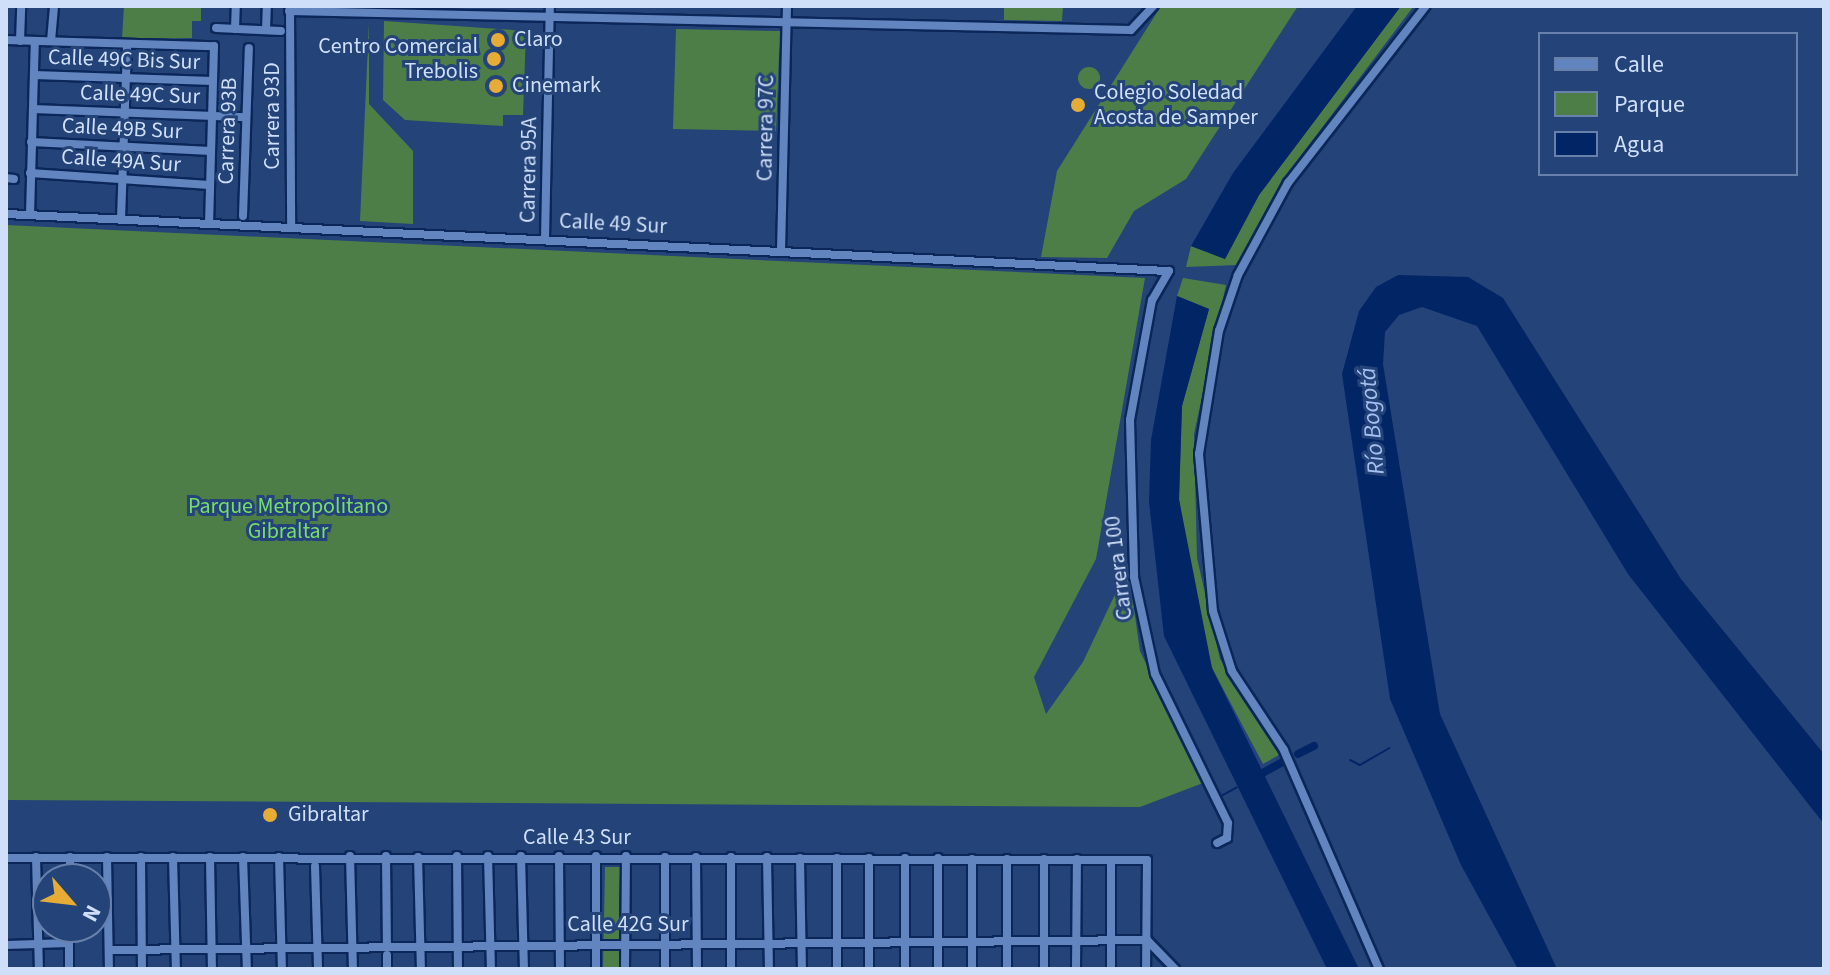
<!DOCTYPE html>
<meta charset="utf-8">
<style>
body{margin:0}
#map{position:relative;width:1830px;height:975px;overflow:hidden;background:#244378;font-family:"Source Sans 3",sans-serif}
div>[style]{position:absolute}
.green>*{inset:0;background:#4e7e47}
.round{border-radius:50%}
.water>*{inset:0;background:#022566}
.stream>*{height:2px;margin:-1px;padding:0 1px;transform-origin:1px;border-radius:1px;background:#022566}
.canal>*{height:8px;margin:-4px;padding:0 4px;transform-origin:4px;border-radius:4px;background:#022566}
.roads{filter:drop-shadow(2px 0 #0b275a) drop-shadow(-2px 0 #0b275a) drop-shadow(0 2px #0b275a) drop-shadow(0 -2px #0b275a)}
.minor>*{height:8px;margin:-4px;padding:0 4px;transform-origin:4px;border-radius:4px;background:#6284bf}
.dots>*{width:22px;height:22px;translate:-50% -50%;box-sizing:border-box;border:4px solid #244378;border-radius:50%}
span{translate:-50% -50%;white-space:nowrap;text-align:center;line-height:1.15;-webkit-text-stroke:6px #244378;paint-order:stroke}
.poi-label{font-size:22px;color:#cfdff9}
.left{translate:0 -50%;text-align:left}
.right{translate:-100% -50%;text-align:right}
.street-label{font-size:22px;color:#cfdff9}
.park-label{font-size:22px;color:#78dd68}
.water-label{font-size:24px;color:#a5c0ef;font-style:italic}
.frame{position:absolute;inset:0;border:8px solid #cfdff9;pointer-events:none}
.legend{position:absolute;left:1538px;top:32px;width:260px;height:144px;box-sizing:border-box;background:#244378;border:2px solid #6881ac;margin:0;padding:10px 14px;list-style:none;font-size:24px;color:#cfdff9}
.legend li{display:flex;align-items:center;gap:16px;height:40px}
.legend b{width:40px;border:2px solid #6881ac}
.north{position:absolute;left:32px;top:863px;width:80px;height:80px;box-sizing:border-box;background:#244378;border:2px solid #6881ac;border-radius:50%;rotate:118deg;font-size:22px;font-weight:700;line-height:32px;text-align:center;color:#cfdff9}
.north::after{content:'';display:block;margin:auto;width:28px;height:36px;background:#e6ac36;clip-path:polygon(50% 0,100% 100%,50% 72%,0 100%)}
</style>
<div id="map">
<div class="green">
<i style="clip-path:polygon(124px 6px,201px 6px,201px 21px,192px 21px,192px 38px,122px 39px)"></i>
<i style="clip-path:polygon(1004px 6px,1063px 6px,1062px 21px,1004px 20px)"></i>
<i style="clip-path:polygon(1161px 6px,1298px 6px,1186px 179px,1134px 211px,1107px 258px,1041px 257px,1057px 171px)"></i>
<i style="clip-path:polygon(1401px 6px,1413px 7px,1284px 178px,1237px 265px,1186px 267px,1191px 246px,1225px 259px,1259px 195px)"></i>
<i style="clip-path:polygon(384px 21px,526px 31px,523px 115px,503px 115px,503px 126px,405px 120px,383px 100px)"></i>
<i style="clip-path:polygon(369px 22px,369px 104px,413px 151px,413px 224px,360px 221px)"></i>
<i style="clip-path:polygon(676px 29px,780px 31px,776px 131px,673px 129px)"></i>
<i class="round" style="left:1078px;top:67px;width:22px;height:22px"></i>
<i style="clip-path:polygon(6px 225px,1145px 278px,1096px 559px,1034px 677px,1046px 714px,1083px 662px,1128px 567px,1140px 651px,1203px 783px,1140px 807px,6px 800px)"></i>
<i style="clip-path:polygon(1183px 278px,1226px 285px,1194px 434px,1197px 558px,1220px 659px,1279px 755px,1263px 764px,1212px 668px,1192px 590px,1179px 499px,1182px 406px,1209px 309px,1177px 296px)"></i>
<i style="clip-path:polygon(605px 867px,621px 867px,619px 969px,603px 969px)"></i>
</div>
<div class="water">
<i style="clip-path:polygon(1357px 6px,1401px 6px,1259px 195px,1225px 259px,1191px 246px,1233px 173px)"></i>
<i style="clip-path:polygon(1398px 275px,1468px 277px,1503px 298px,1681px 579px,1824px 754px,1824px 824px,1628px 574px,1477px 326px,1422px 307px,1399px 315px,1385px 332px,1383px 364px,1440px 714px,1557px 969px,1518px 969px,1461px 865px,1390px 699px,1342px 374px,1359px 311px,1376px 287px)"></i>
<i style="clip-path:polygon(1177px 296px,1209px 309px,1182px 406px,1179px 499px,1212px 668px,1359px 969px,1327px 969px,1164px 636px,1149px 502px,1151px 440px)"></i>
</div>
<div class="stream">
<i style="left:1350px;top:760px;width:11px;rotate:27deg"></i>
<i style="left:1360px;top:765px;width:34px;rotate:-30deg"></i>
<i style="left:1221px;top:796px;width:18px;rotate:-29deg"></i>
</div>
<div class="canal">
<i style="left:1298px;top:754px;width:18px;rotate:-27deg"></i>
<i style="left:1259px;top:775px;width:26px;rotate:-29deg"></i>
</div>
<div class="roads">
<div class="minor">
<i style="left:290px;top:7px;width:219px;rotate:89.7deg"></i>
<i style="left:289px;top:11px;width:842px;rotate:1.29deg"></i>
<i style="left:1131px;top:30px;width:33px;rotate:-47deg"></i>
<i style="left:216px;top:28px;width:65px;rotate:2.6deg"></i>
<i style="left:235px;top:29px;width:23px;rotate:-88deg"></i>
<i style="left:266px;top:30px;width:24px;rotate:-88deg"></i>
<i style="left:6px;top:40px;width:208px;rotate:1.7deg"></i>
<i style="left:214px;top:46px;width:176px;rotate:91.6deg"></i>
<i style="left:20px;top:41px;width:35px;rotate:-88deg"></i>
<i style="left:51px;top:41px;width:35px;rotate:-85deg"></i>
<i style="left:34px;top:75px;width:179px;rotate:1.9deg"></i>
<i style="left:33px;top:109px;width:213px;rotate:2.2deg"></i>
<i style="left:31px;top:142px;width:180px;rotate:2.9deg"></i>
<i style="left:30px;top:173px;width:180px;rotate:3.8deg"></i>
<i style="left:6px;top:178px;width:8px;rotate:7deg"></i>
<i style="left:6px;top:214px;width:1164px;rotate:2.81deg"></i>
<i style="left:1169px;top:271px;width:34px;rotate:120deg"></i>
<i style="left:1152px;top:300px;width:122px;rotate:100.4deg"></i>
<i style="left:1130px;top:420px;width:157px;rotate:88.5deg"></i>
<i style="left:1134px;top:577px;width:99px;rotate:77.8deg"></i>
<i style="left:1155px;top:674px;width:166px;rotate:63.9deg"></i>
<i style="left:1228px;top:823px;width:15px;rotate:94deg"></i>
<i style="left:1227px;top:838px;width:11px;rotate:153deg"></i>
<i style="left:30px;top:215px;width:174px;rotate:-88.4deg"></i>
<i style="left:243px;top:216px;width:168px;rotate:-88deg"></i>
<i style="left:121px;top:219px;width:175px;rotate:-88deg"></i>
<i style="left:545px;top:238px;width:232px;rotate:-88.8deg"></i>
<i style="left:781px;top:251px;width:245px;rotate:-88.6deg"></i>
<i style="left:350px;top:856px;width:113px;rotate:88.5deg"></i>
<i style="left:386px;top:856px;width:90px;rotate:89.4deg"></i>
<i style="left:457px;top:856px;width:113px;rotate:89.5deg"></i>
<i style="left:488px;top:856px;width:113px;rotate:88.5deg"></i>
<i style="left:521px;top:856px;width:113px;rotate:88.5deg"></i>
<i style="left:559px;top:856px;width:113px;rotate:89.5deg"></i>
<i style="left:36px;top:857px;width:112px;rotate:88.5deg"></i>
<i style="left:107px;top:857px;width:112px;rotate:89deg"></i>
<i style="left:141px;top:857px;width:112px;rotate:89.5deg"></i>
<i style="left:173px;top:857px;width:112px;rotate:88.5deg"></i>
<i style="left:210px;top:857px;width:112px;rotate:89deg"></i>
<i style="left:243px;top:857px;width:112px;rotate:88deg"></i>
<i style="left:279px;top:857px;width:112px;rotate:88.5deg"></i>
<i style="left:418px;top:857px;width:112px;rotate:88.5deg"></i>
<i style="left:696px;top:857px;width:112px;rotate:89.5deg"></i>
<i style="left:731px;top:857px;width:112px;rotate:90deg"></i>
<i style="left:767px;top:857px;width:112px;rotate:89deg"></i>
<i style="left:6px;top:858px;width:1141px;rotate:0.1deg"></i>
<i style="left:1147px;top:860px;width:109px;rotate:90.5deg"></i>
<i style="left:800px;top:858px;width:111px;rotate:89deg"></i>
<i style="left:837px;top:858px;width:111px;rotate:90deg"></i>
<i style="left:1007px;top:859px;width:110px;rotate:90deg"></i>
<i style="left:1111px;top:860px;width:109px;rotate:90deg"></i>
<i style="left:315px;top:866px;width:103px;rotate:88.3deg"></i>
<i style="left:70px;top:879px;width:22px;rotate:-90deg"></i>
<i style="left:69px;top:927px;width:42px;rotate:90deg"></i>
<i style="left:6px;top:945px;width:63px;rotate:-1.8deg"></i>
<i style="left:109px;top:950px;width:1038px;rotate:-0.55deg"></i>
<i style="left:1147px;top:940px;width:40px;rotate:46deg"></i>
<i style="left:387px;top:955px;width:14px;rotate:90deg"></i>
<i style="left:596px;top:969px;width:113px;rotate:-90deg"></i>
<i style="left:625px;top:969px;width:113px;rotate:-89.5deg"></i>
<i style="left:665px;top:969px;width:112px;rotate:-90deg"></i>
<i style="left:869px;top:969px;width:111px;rotate:-90deg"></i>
<i style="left:905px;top:969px;width:111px;rotate:-90deg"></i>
<i style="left:938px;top:969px;width:111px;rotate:-90deg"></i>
<i style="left:972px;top:969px;width:110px;rotate:-90deg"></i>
<i style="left:1044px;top:969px;width:110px;rotate:-90deg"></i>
<i style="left:1076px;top:969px;width:110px;rotate:-89.5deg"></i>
<i style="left:1379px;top:969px;width:239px;rotate:-113.5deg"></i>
<i style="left:1284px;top:750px;width:95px;rotate:-123.4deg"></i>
<i style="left:1232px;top:671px;width:63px;rotate:-107.6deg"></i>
<i style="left:1213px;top:611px;width:158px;rotate:-95.1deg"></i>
<i style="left:1199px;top:454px;width:125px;rotate:-80.8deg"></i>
<i style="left:1219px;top:331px;width:59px;rotate:-71.3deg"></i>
<i style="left:1238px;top:275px;width:105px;rotate:-61.5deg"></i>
<i style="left:1288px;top:183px;width:224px;rotate:-52.1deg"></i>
</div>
</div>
<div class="dots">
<i style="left:498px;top:40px;background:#e6ac36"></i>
<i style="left:494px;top:59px;background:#e6ac36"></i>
<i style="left:496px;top:86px;background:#e6ac36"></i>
<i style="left:1078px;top:105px;background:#e6ac36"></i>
<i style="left:270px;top:815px;background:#e6ac36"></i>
</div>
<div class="poi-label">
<span class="left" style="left:514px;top:40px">Claro</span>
<span class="right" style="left:478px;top:59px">Centro Comercial<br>Trebolis</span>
<span class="left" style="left:512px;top:86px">Cinemark</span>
<span class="left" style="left:1094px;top:105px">Colegio Soledad<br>Acosta de Samper</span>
<span class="left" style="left:288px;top:815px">Gibraltar</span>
</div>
<div class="street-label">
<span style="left:124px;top:60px;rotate:2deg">Calle 49C Bis Sur</span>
<span style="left:140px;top:95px;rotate:2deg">Calle 49C Sur</span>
<span style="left:273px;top:116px;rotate:-90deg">Carrera 93D</span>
<span style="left:766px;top:128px;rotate:-89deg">Carrera 97C</span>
<span style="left:122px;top:129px;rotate:3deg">Calle 49B Sur</span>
<span style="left:228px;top:131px;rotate:-88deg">Carrera 93B</span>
<span style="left:121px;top:161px;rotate:4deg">Calle 49A Sur</span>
<span style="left:529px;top:170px;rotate:-89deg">Carrera 95A</span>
<span style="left:613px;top:224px;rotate:3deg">Calle 49 Sur</span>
<span style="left:1119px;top:568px;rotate:-97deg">Carrera 100</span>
<span style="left:577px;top:838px">Calle 43 Sur</span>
<span style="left:628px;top:925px">Calle 42G Sur</span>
</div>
<div class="park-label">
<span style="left:288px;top:519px">Parque Metropolitano<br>Gibraltar</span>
</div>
<div class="water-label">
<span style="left:1372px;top:421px;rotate:-95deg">Río Bogotá</span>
</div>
<div class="frame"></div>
<ul class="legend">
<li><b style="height:10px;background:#6284bf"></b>Calle</li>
<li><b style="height:22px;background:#4e7e47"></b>Parque</li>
<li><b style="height:22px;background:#022566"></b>Agua</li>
</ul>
<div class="north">N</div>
</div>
